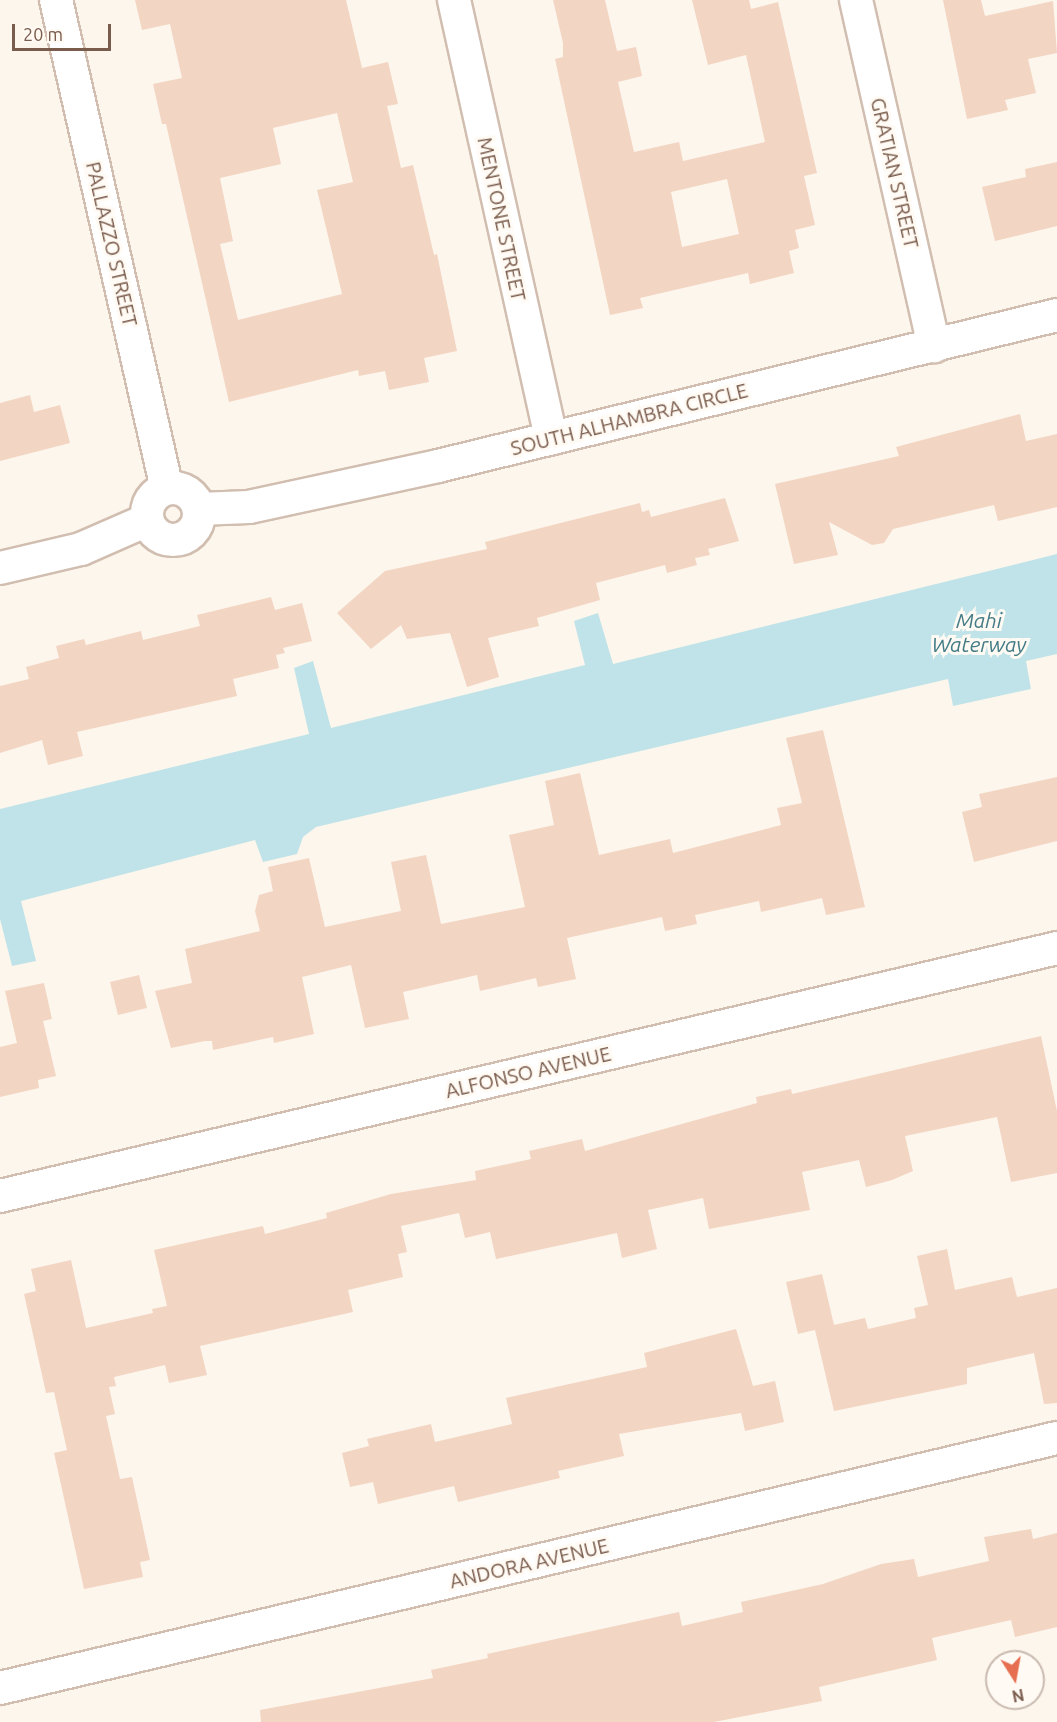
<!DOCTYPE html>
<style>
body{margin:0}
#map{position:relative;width:1057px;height:1722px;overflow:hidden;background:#fdf6ec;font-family:Ubuntu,sans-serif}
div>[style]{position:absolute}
.water>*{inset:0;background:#bfe3e8}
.building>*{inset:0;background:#f3d5c3}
.roads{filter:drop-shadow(2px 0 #d1beb0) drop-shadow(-2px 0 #d1beb0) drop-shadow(0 2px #d1beb0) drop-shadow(0 -2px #d1beb0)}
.minor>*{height:32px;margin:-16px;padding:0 16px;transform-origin:16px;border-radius:16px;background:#fff}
.minor>.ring{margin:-16px;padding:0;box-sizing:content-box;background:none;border:32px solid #fff;border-radius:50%}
span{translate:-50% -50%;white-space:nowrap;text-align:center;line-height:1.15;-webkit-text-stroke:6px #fffaf3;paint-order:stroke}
.street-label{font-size:20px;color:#7a5c4d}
.water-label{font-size:21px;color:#437c86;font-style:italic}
.north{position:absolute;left:985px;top:1650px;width:60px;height:60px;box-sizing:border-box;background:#fffaf3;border:2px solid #cabbb1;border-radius:50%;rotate:169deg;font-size:16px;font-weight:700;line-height:24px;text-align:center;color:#7a5c4d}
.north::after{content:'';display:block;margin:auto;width:21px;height:27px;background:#e76f51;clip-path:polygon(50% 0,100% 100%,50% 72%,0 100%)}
.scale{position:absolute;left:12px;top:24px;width:99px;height:27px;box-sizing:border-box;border:3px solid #7a5c4d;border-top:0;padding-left:8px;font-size:18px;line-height:21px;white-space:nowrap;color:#7a5c4d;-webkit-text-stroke:4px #fffaf3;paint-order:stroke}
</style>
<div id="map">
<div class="water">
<i style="clip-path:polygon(1057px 554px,1057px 654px,1026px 661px,1031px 689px,953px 706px,948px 679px,316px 827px,303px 837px,297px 854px,263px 862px,255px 840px,21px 901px,36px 961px,12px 966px,0 919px,0 809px,309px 734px,294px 668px,313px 661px,331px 728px,585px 665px,574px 621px,598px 613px,613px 664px)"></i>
</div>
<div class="building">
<i style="clip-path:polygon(evenodd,135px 0,346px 0,362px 68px,388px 62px,398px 104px,387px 106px,401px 168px,413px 165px,434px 255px,437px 254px,457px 351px,424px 358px,429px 382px,389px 390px,385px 371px,359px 376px,358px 370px,229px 402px,166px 124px,162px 124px,153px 84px,182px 78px,170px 24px,142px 30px,135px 0,337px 113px,353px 182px,317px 190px,342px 294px,238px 320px,220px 244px,233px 241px,220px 178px,281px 164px,273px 128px,337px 113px)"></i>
<i style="clip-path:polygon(evenodd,553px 0,605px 0,617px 51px,636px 47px,642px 76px,618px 82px,634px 152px,679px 142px,683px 161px,765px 142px,746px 55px,708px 65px,692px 0,749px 0,751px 9px,778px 2px,817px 173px,804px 176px,815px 225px,795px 230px,799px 248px,789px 251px,794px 273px,750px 284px,748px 273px,640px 298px,643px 308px,610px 315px,555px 59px,563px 57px,563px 43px,553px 0,727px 179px,739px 234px,682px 247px,671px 192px,727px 179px)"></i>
<i style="clip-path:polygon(943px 0,981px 0,985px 16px,1053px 1px,1057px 53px,1028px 59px,1036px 93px,1005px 100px,1008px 110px,967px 119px)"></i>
<i style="clip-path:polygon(1057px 162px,1057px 226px,995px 241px,982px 187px,1026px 177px,1025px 169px)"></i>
<i style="clip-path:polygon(30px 395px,34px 412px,60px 405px,70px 443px,0 461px,0 403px)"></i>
<i style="clip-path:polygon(1020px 414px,1026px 441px,1057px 434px,1057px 507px,998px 521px,994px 505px,893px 529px,884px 543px,872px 545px,829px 522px,838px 555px,794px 564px,775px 484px,899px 456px,896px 447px)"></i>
<i style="clip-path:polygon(725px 498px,739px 541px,708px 549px,710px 555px,695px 558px,697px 565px,667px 573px,665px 565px,596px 583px,600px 600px,537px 618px,539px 626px,488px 638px,499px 677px,467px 687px,450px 633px,407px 639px,401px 625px,371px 649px,337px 613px,385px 571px,487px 549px,485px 542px,640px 503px,642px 512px,649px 510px,651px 517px)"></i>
<i style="clip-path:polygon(271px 597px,275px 610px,302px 603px,312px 641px,283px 648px,285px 653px,276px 655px,279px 668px,233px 679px,237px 696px,77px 732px,83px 756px,48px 765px,42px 740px,0 753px,0 686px,29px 679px,26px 667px,59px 658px,56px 646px,84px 639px,86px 645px,141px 631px,143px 640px,200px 626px,197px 615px)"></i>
<i style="clip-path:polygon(823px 730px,865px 907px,826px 915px,822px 898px,761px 912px,759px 901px,695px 915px,697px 924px,665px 931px,662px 917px,567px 938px,576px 979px,538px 987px,536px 978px,480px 991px,477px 975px,403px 992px,409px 1019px,365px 1028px,351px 965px,302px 977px,314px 1034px,274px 1043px,273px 1037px,213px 1050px,212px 1041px,205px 1041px,171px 1048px,155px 991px,192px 983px,185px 949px,260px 931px,255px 911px,259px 895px,273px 891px,268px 867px,309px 858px,325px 927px,401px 911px,391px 862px,426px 855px,441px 924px,525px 907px,509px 835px,554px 825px,545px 781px,580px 773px,599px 855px,670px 839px,673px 853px,781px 825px,777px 808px,802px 803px,786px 738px)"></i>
<i style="clip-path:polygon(1057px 777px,1057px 841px,974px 862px,962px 812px,982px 807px,979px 794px)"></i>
<i style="clip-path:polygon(139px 975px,147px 1008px,118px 1015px,110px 982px)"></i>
<i style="clip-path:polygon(44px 983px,52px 1019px,43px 1021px,56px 1076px,38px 1080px,39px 1088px,0 1097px,0 1047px,17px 1043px,5px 991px)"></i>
<i style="clip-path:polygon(1041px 1036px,1057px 1111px,1057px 1173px,1011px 1182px,997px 1117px,905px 1136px,913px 1171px,892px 1180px,866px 1187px,859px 1160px,802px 1172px,810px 1210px,709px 1229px,703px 1198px,648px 1210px,657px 1249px,622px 1258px,617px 1233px,496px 1259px,490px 1232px,465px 1238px,459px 1213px,401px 1226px,407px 1252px,398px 1254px,403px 1277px,348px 1290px,353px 1312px,200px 1346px,207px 1375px,169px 1383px,165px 1365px,114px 1377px,116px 1386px,109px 1387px,115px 1414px,106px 1416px,120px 1479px,132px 1477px,150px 1560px,140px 1562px,143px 1577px,84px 1589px,54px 1453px,67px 1450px,54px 1392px,46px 1393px,24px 1294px,36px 1291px,31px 1269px,71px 1260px,86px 1328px,153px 1313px,152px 1309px,167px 1306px,154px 1250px,263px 1226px,265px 1234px,327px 1218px,326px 1213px,391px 1194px,476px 1180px,475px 1171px,531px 1159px,529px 1151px,582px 1139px,585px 1151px,757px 1103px,756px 1097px,791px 1089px,792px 1094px)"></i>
<i style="clip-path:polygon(947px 1249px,955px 1290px,1012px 1277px,1017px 1297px,1057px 1288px,1057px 1403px,1044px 1404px,1034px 1353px,967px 1368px,967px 1384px,834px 1411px,815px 1330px,798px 1334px,786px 1282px,822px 1274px,834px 1325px,865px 1318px,868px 1329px,916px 1318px,914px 1308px,928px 1305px,917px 1256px)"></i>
<i style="clip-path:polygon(736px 1329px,753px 1386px,775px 1381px,784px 1422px,745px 1431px,741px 1413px,619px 1434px,624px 1456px,558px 1471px,560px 1478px,458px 1502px,454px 1486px,378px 1504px,373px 1482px,350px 1487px,342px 1453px,369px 1446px,367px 1439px,431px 1424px,435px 1442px,512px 1424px,506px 1398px,647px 1367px,644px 1353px)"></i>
<i style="clip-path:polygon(1031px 1529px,1033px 1539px,1057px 1533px,1057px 1627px,1015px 1637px,1011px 1620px,932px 1638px,937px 1660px,819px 1687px,822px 1701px,714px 1722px,261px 1722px,260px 1710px,433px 1678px,431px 1670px,488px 1658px,487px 1654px,679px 1612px,682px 1626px,743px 1612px,741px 1602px,823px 1584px,881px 1564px,914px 1559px,918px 1577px,989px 1561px,984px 1537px)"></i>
</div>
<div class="roads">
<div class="minor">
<i style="left:56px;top:0;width:501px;rotate:77.21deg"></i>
<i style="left:454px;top:0;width:449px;rotate:77.5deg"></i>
<i style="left:856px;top:0;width:355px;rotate:77.3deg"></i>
<i class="ring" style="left:147px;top:488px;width:20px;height:20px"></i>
<i style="left:199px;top:509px;width:50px;rotate:-2.3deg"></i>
<i style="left:249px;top:507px;width:193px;rotate:-12.2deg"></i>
<i style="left:438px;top:466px;width:637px;rotate:-13.71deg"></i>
<i style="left:0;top:568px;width:83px;rotate:-13.2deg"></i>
<i style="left:81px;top:549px;width:72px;rotate:-23.7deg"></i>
<i style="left:0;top:1196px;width:1086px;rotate:-13.2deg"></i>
<i style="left:0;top:1688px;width:1086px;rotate:-13.31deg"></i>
</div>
</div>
<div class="street-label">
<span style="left:895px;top:173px;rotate:77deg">GRATIAN STREET</span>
<span style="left:502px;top:219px;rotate:78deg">MENTONE STREET</span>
<span style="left:112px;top:244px;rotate:77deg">PALLAZZO STREET</span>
<span style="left:629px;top:419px;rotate:-14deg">SOUTH ALHAMBRA CIRCLE</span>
<span style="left:528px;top:1072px;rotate:-13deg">ALFONSO AVENUE</span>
<span style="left:529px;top:1563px;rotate:-13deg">ANDORA AVENUE</span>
</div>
<div class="water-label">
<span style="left:979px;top:632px">Mahi<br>Waterway</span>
</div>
<div class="north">N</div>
<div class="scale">20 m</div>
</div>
